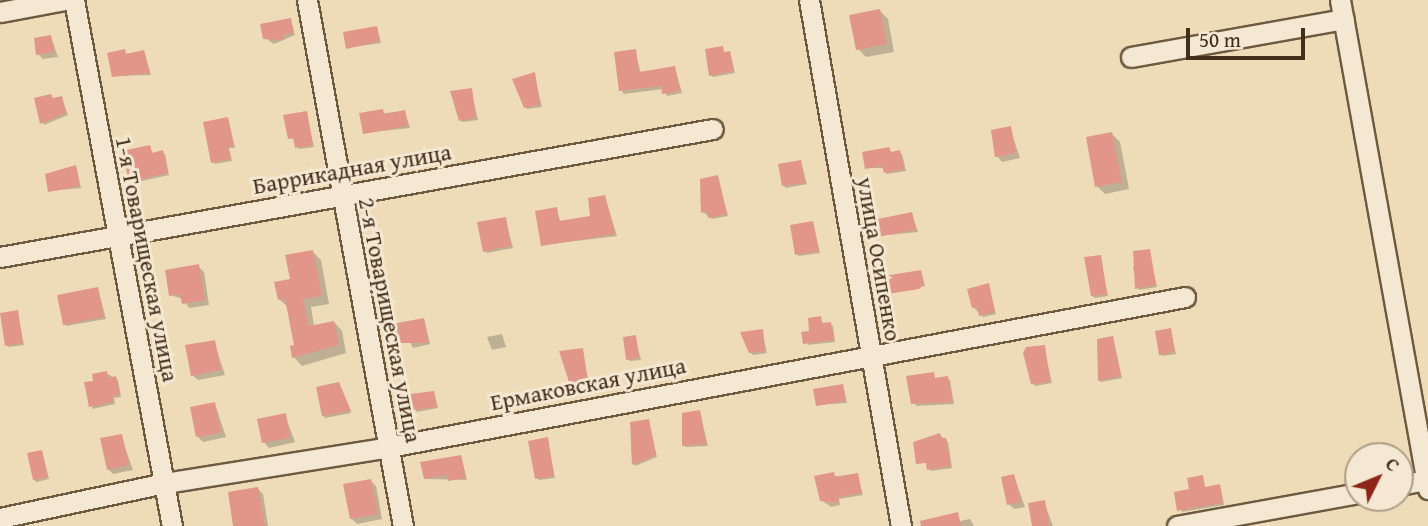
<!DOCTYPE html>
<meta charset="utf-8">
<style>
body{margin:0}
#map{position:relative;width:1428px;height:526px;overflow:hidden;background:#eedcb9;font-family:"Gentium Book Plus",serif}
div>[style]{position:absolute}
.shadow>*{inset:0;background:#0003}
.building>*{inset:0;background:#e2968a}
.roads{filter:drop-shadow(2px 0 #6d5a41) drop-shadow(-2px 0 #6d5a41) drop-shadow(0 2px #6d5a41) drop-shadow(0 -2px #6d5a41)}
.street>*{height:19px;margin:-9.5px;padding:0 9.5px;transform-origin:9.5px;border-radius:9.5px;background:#f4e8d2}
span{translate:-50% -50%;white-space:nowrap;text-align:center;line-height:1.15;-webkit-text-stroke:6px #f4e8d2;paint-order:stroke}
.street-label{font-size:23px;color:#422e19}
.north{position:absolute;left:1344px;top:442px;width:70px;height:70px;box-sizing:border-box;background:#f4e8d2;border:2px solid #ad9e88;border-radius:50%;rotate:47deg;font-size:19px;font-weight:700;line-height:28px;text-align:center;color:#422e19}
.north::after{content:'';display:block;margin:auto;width:24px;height:32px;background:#8f2418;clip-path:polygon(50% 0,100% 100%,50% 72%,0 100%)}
.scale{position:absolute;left:1186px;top:28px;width:119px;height:32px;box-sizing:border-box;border:4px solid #422e19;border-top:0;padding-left:9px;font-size:21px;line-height:24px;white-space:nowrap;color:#422e19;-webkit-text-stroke:5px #f4e8d2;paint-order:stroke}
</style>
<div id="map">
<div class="shadow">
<i style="clip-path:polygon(880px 11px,888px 19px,894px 52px,866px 57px,858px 49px)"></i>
<i style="clip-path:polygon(290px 20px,295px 35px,274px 44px,265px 38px)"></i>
<i style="clip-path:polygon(377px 28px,381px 43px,347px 48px)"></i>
<i style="clip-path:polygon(51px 37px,58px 57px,43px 59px,38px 54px)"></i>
<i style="clip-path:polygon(635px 51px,641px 74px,675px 68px,682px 93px,667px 96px,663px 89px,624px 94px,621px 90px)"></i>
<i style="clip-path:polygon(144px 52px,151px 75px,114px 76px,109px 55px)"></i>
<i style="clip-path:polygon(730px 53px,735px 73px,713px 77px,711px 75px)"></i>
<i style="clip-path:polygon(534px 74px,542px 107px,527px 109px,525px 107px)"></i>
<i style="clip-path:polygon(471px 90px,478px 120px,463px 122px,461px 120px)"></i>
<i style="clip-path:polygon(62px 98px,68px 115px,44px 125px,36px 100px)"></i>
<i style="clip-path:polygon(405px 112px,410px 128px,364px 133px,361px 114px)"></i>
<i style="clip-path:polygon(306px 113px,314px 147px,299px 149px,295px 139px,289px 138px)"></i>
<i style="clip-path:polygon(228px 119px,235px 148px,229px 148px,232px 161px,214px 164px)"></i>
<i style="clip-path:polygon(1010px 128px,1020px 158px,1002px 162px,997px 156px)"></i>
<i style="clip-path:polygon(1112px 134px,1120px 142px,1129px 189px,1105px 194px,1097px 186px)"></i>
<i style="clip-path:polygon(150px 147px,153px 154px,165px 154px,169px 175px,133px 183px)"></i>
<i style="clip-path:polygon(889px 148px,892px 154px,902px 154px,906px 171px,887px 174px,884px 168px,867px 168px)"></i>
<i style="clip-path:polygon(801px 162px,807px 184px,786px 188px,784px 186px)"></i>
<i style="clip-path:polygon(76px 167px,81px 188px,49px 191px)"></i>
<i style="clip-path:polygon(717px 177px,728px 216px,712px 219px,703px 212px,700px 199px,706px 198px)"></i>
<i style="clip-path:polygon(605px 197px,617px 236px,543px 245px,556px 209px,561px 223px,592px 217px)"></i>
<i style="clip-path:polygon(912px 214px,918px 232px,878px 236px)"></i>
<i style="clip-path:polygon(505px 218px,513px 248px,487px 253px,484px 251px)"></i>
<i style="clip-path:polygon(813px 223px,820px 253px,799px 256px,797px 254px)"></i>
<i style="clip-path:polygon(1149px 251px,1157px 287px,1139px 290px,1133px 267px)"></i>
<i style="clip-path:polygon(313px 252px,321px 260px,329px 304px,311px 307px,314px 326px,334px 322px,342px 331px,346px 353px,302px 366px,294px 357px,296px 346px,289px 308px,279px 299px)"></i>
<i style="clip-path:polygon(1100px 256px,1108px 296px,1095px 298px,1092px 296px)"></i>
<i style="clip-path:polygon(198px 266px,204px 272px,209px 305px,189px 308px,183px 299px,170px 295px)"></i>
<i style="clip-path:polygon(921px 272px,925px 286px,889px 293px)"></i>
<i style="clip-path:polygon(988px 285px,996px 314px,983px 317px,973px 307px)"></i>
<i style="clip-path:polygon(98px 289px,106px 319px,66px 326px,64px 324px)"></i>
<i style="clip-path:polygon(17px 312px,24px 345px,9px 347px,7px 345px)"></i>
<i style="clip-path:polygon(821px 318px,823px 325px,833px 326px,835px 342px,807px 345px)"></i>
<i style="clip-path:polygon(424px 319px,430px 344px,413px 348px,410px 342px,398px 342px)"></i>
<i style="clip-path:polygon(1170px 330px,1176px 354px,1162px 356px,1160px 354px)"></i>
<i style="clip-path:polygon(762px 331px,767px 353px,753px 355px,750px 352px)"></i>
<i style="clip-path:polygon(502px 334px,506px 347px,492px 350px,487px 337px)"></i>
<i style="clip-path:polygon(635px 337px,641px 360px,630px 361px,628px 359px)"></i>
<i style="clip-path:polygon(1113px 338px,1122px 378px,1101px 382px,1099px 380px)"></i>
<i style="clip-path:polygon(214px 342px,225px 375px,198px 380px,192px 375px)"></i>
<i style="clip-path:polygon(1044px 347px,1052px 383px,1035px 386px,1033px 384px)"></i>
<i style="clip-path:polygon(582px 350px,589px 384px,573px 386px,561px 353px)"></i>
<i style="clip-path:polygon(106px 373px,118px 380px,121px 397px,114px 398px,115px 404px,92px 409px,95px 382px)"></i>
<i style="clip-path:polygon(933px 374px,936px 380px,950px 380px,954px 404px,915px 406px)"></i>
<i style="clip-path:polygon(339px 384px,351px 413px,325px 418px,323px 415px)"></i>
<i style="clip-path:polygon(843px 386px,847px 403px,817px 405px)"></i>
<i style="clip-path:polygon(434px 392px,438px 408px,417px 412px,415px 409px)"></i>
<i style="clip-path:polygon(215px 404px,226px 437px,203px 442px,198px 437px)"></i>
<i style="clip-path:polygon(700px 412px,708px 446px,686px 447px,683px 445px)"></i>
<i style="clip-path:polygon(285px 415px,295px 442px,269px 448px,264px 442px)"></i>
<i style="clip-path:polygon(649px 421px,657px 457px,635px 466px,631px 449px,636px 448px)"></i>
<i style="clip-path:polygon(940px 435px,948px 442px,952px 468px,931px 471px,928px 464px,920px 465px,935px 463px)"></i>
<i style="clip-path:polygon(121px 436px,133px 470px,113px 474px,108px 469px)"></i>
<i style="clip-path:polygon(547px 439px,555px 478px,539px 480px,537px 478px)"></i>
<i style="clip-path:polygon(42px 452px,49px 479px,36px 482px,34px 479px)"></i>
<i style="clip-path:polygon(461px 456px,467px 480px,425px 479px)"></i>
<i style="clip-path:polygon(857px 475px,863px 495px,839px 499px,840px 505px,831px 507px,821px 500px,817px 477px)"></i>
<i style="clip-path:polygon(1014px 476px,1025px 507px,1014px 509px,1009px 504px)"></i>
<i style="clip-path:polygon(1202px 477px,1206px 489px,1221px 488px,1224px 505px,1181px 512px)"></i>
<i style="clip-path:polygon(370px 480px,376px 486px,382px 519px,357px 524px,351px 518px)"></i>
<i style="clip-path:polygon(258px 489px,263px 494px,268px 526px,235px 526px)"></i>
<i style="clip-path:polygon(1044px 502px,1053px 526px,1034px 526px)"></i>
<i style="clip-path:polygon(957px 514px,960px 521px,970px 519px,974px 526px,939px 526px)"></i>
</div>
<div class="building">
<i style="clip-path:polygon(880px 9px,887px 44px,856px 50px,849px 15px)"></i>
<i style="clip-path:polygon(291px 18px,294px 33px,283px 35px,284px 40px,263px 39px,260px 24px)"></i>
<i style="clip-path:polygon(377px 26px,380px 41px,346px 49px,343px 32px)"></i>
<i style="clip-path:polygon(51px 35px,54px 52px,36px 55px,34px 38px)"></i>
<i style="clip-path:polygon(723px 46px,724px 52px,730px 51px,734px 71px,709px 76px,705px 49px)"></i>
<i style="clip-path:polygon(125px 49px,126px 54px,144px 50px,150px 73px,112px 77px,107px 53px)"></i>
<i style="clip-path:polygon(636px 49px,639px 72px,675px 66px,680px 91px,662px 94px,661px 86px,619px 91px,614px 52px)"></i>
<i style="clip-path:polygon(535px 72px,540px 105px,524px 108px,512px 79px)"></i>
<i style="clip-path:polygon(472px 88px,476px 118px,459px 121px,450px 91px)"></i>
<i style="clip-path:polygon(51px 94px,53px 98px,62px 96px,66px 113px,40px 124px,34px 98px)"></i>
<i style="clip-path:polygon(383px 109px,384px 114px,405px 110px,408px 126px,363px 134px,359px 113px)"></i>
<i style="clip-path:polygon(307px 111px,313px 145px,295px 148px,293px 138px,288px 139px,283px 115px)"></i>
<i style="clip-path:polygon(228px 117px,234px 146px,228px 147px,231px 159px,211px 163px,203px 122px)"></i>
<i style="clip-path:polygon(1011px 126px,1016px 153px,995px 157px,991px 130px)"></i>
<i style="clip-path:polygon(1112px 132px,1122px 182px,1095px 187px,1086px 137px)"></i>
<i style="clip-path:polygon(150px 145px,152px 153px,163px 150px,168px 173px,129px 182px,122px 151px)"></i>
<i style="clip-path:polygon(889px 147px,891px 152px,900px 150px,904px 169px,884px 173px,882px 166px,865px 169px,862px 152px)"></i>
<i style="clip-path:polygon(801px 160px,805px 183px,782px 186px,778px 164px)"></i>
<i style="clip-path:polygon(76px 165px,80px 186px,48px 192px,45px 174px)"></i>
<i style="clip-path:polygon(718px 175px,727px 214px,708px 218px,707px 211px,701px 213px,700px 179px)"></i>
<i style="clip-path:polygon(605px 195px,615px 234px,541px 246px,535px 211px,557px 207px,559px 221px,590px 216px,588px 198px)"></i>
<i style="clip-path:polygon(912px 212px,916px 230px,876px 237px,873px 220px)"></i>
<i style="clip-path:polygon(506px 217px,511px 246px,483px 252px,477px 222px)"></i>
<i style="clip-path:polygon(813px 221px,819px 251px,795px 255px,790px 225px)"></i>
<i style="clip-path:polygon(1150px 249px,1156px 285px,1135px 289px,1133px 251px)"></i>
<i style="clip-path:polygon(313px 250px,322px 296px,303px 299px,309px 326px,334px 321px,339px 345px,292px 358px,290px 346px,294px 345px,285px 299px,278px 300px,274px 282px,290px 279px,285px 255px)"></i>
<i style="clip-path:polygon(1101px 255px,1107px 294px,1091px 296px,1084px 257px)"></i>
<i style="clip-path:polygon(199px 264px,205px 300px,182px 304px,180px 294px,169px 296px,165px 270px)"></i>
<i style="clip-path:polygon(921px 270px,924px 284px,919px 289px,888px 294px,884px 276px)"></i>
<i style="clip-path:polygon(989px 283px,995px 312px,979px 316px,977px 307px,972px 308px,967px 289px)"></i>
<i style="clip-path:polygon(98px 287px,104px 317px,63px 325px,57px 295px)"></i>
<i style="clip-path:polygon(18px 310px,23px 343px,5px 346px,0 313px)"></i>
<i style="clip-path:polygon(821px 316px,822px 323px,831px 322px,834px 340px,803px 344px,801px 332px,809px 331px,808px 318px)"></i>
<i style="clip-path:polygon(424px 318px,429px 343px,396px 343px,392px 324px)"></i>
<i style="clip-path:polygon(1171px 328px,1175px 352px,1159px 355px,1155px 331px)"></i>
<i style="clip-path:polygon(763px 329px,765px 351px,749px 353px,740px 332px)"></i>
<i style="clip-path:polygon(636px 335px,639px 358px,626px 360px,623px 337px)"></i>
<i style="clip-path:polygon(1113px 336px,1121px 376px,1098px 381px,1097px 339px)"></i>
<i style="clip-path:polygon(215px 340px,221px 370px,191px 376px,185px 345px)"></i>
<i style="clip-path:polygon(1045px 345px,1050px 382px,1031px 384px,1023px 353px,1026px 347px)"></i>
<i style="clip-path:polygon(583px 348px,588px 382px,570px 385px,559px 351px)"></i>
<i style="clip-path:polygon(107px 371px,108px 378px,116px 376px,120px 395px,112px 396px,114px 402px,89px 407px,84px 382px,93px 381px,92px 374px)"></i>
<i style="clip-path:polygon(934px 372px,935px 378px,948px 376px,953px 402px,911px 404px,906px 376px)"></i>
<i style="clip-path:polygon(339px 382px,351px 411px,322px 416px,316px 387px)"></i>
<i style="clip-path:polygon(843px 384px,846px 401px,816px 406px,813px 389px)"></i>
<i style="clip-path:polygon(434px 391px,437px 407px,413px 410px,410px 394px)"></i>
<i style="clip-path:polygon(215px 402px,221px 433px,196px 437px,190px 407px)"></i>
<i style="clip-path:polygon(700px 410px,706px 444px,682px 446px,682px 413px)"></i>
<i style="clip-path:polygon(286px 413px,290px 438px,262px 443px,257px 419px)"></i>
<i style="clip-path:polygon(649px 419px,656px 455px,632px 465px,630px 422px)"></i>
<i style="clip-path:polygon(940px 433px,941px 438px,946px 438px,951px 466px,927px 470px,926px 463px,916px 464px,913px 442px)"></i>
<i style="clip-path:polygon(122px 434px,129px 465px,107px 470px,100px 438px)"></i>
<i style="clip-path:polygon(548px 437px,554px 476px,535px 479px,528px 441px)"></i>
<i style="clip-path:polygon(42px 450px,48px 477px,33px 480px,27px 453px)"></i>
<i style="clip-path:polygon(461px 455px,466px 478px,448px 481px,447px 475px,424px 479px,420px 462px)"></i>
<i style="clip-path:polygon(834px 472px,835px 477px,858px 473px,862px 493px,838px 497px,839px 503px,820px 501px,814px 476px)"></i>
<i style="clip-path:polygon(1014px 474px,1021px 502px,1007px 505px,1001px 477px)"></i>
<i style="clip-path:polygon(1203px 475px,1205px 487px,1220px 484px,1223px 503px,1177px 511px,1174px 492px,1189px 489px,1187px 478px)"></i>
<i style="clip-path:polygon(371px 479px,378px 514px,350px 519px,343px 484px)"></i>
<i style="clip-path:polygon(258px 487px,265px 526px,233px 526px,228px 492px)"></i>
<i style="clip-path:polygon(1045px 500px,1049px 526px,1032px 526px,1028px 503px)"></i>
<i style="clip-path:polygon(958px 512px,961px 526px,921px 526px,920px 521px)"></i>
</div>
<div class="roads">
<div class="street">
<i style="left:74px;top:0;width:535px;rotate:79.45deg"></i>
<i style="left:307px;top:0;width:535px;rotate:79.66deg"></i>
<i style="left:809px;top:0;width:534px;rotate:80.08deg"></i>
<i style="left:1340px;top:0;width:497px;rotate:79.8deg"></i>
<i style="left:0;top:12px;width:65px;rotate:-10.6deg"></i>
<i style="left:1131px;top:57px;width:216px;rotate:-10.1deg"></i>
<i style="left:0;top:257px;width:724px;rotate:-10.18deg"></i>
<i style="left:1400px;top:485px;width:26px;rotate:-11deg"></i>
<i style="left:0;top:518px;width:169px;rotate:-12deg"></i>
<i style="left:165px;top:483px;width:227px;rotate:-9.1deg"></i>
<i style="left:389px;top:447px;width:810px;rotate:-10.67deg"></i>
<i style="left:1177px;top:526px;width:184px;rotate:-10.3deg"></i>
</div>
</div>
<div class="street-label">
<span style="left:352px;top:169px;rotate:-10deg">Баррикадная улица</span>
<span style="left:147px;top:259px;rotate:79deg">1-я Товарищеская улица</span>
<span style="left:879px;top:259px;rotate:80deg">улица Осипенко</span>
<span style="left:390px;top:320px;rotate:79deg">2-я Товарищеская улица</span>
<span style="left:588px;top:384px;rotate:-11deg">Ермаковская улица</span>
</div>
<div class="north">С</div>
<div class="scale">50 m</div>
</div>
